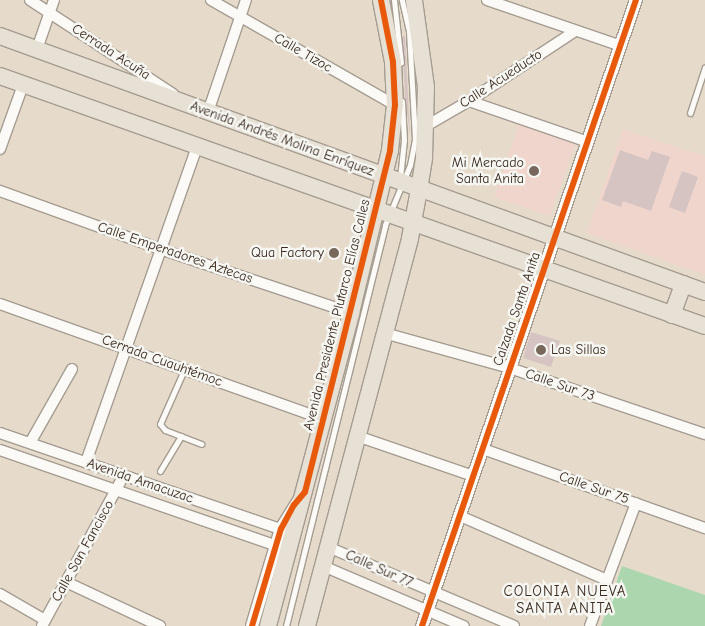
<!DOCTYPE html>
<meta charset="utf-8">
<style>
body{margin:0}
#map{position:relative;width:705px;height:626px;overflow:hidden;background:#e6dbcb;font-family:"Comic Neue",sans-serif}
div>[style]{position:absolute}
.built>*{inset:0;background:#efd5cc}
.green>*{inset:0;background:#acd7ae}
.building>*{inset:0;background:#d6c4c3}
.roads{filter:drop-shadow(1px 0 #a59c91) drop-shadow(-1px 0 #a59c91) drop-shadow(0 1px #a59c91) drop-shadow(0 -1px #a59c91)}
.service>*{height:5px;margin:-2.5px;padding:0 2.5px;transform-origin:2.5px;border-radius:2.5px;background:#fbfaf7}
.minor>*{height:10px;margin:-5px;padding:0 5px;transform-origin:5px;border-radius:5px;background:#fbfaf7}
.tertiary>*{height:12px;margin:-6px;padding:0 6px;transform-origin:6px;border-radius:6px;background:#fbfaf7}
.primary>*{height:16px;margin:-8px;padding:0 8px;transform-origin:8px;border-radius:8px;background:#e7e0d4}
.cycleway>*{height:6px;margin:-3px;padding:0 3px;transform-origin:3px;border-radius:3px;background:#e8590c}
.dots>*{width:14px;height:14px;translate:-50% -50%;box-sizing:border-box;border:2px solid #f6f6f2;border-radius:50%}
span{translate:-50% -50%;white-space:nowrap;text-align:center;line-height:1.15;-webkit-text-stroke:5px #f6f6f2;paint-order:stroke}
.street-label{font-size:14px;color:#3b2a1e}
.poi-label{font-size:14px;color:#3b2a1e}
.right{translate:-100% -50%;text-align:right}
.left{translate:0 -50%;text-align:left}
.neighbourhood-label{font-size:15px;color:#3b2a1e;letter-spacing:1px}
</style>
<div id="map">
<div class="built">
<i style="clip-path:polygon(519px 124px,575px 144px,550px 216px,494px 197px)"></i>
<i style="clip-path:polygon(623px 129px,705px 156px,705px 275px,587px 233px)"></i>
</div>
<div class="green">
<i style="clip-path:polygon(622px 566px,705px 595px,705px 626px,601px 626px)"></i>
</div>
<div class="building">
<i style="clip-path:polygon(402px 36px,405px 36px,410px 135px,405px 98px)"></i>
<i style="clip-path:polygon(620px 150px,648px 160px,652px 151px,670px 157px,651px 211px,623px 201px,621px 207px,602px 200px)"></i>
<i style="clip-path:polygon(682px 171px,698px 177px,685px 213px,669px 207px)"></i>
<i style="clip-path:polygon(531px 332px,560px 341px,551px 367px,523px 358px)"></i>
</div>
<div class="roads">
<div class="service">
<i style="left:394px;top:0;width:63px;rotate:83.7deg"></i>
<i style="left:690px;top:113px;width:48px;rotate:-71.9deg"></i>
<i style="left:400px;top:178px;width:38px;rotate:-84deg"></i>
<i style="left:404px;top:140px;width:39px;rotate:-93deg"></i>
<i style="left:184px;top:370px;width:59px;rotate:114deg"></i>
<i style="left:160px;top:424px;width:8px;rotate:50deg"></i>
<i style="left:165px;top:430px;width:39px;rotate:21deg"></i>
<i style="left:160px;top:471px;width:41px;rotate:-59deg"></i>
<i style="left:286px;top:626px;width:413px;rotate:-76.1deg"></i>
<i style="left:385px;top:225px;width:65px;rotate:-67.4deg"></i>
<i style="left:410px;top:165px;width:26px;rotate:-79deg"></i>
<i style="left:415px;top:139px;width:108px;rotate:-93.2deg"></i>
<i style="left:409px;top:31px;width:32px;rotate:-103deg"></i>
</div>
<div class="minor">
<i style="left:30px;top:0;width:171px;rotate:33.3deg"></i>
<i style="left:211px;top:0;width:212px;rotate:29.7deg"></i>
<i style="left:487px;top:0;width:142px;rotate:18.9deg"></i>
<i style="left:37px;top:49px;width:52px;rotate:-70.9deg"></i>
<i style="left:469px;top:101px;width:126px;rotate:19deg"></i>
<i style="left:208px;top:112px;width:118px;rotate:-71.3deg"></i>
<i style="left:426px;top:126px;width:50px;rotate:-30.2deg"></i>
<i style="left:469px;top:101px;width:127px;rotate:-33.4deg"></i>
<i style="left:0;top:149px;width:68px;rotate:-70.2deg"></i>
<i style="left:0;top:191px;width:170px;rotate:19.9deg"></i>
<i style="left:160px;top:249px;width:201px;rotate:18.5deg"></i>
<i style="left:0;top:304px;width:343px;rotate:19.6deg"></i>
<i style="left:384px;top:333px;width:131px;rotate:15.5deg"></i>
<i style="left:510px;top:368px;width:206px;rotate:18.7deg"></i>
<i style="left:0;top:433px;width:297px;rotate:18.9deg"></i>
<i style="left:357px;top:436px;width:123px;rotate:19deg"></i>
<i style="left:30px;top:443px;width:85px;rotate:-60.4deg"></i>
<i style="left:483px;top:449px;width:236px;rotate:19.6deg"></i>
<i style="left:0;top:450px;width:291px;rotate:19.1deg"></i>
<i style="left:86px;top:462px;width:335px;rotate:-70.6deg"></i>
<i style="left:460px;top:516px;width:160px;rotate:23.5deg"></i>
<i style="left:328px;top:547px;width:202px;rotate:23deg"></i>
<i style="left:323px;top:566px;width:153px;rotate:23.1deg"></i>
<i style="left:66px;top:582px;width:104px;rotate:25.1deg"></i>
<i style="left:0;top:594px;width:52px;rotate:30deg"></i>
<i style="left:42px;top:626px;width:172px;rotate:-61.5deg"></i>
<i style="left:590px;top:626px;width:131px;rotate:-69.5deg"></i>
</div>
<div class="tertiary">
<i style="left:252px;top:626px;width:101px;rotate:-73.4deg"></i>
<i style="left:281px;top:529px;width:36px;rotate:-58deg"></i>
<i style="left:422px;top:626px;width:662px;rotate:-71.13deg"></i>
</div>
<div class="primary">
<i style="left:0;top:36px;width:750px;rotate:19.96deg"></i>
<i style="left:0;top:76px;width:748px;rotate:19.53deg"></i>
<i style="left:672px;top:315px;width:33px;rotate:-70deg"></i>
<i style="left:268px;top:626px;width:324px;rotate:-75.1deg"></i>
<i style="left:351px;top:313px;width:168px;rotate:-76.5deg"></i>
<i style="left:390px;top:150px;width:45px;rotate:-83.7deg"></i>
<i style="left:395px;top:105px;width:43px;rotate:-92.7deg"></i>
<i style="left:393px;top:62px;width:63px;rotate:-101deg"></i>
<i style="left:307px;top:626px;width:401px;rotate:-75.1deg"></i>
<i style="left:410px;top:238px;width:49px;rotate:-79.4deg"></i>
<i style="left:419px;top:190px;width:33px;rotate:-81deg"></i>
<i style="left:424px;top:157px;width:70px;rotate:-88.4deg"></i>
<i style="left:426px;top:87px;width:88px;rotate:-97.9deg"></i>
</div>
</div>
<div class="cycleway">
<i style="left:252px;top:626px;width:101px;rotate:-73.4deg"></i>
<i style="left:281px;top:529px;width:27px;rotate:-62deg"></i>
<i style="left:294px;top:505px;width:17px;rotate:-50deg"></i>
<i style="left:305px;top:492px;width:352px;rotate:-76deg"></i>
<i style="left:390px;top:150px;width:45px;rotate:-83.7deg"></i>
<i style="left:395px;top:105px;width:43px;rotate:-92.7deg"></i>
<i style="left:393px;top:62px;width:63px;rotate:-101deg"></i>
<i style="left:422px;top:626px;width:662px;rotate:-71.13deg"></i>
</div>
<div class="dots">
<i style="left:534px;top:171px;background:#77685b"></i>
<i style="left:334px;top:253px;background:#77685b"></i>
<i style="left:541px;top:350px;background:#77685b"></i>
</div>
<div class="street-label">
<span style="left:111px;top:52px;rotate:33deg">Cerrada Acuña</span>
<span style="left:303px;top:53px;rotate:30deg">Calle Tizoc</span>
<span style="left:501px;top:79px;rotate:-33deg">Calle Acueducto</span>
<span style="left:282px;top:139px;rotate:20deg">Avenida Andrés Molina Enríquez</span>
<span style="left:175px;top:253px;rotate:19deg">Calle Emperadores Aztecas</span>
<span style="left:517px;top:309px;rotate:-71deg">Calzada Santa Anita</span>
<span style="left:337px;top:315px;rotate:-76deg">Avenida Presidente Plutarco Elías Calles</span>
<span style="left:162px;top:361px;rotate:20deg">Cerrada Cuauhtémoc</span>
<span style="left:560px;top:385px;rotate:19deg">Calle Sur 73</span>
<span style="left:140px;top:481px;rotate:19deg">Avenida Amacuzac</span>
<span style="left:594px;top:488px;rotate:19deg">Calle Sur 75</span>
<span style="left:83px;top:551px;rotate:-61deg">Calle San Fancisco</span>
<span style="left:379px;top:569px;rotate:24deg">Calle Sur 77</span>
</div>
<div class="poi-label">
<span class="right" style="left:524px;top:171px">Mi Mercado<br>Santa Anita</span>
<span class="right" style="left:324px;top:253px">Qua Factory</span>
<span class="left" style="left:551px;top:350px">Las Sillas</span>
</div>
<div class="neighbourhood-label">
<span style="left:565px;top:600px">COLONIA NUEVA<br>SANTA ANITA</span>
</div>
</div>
